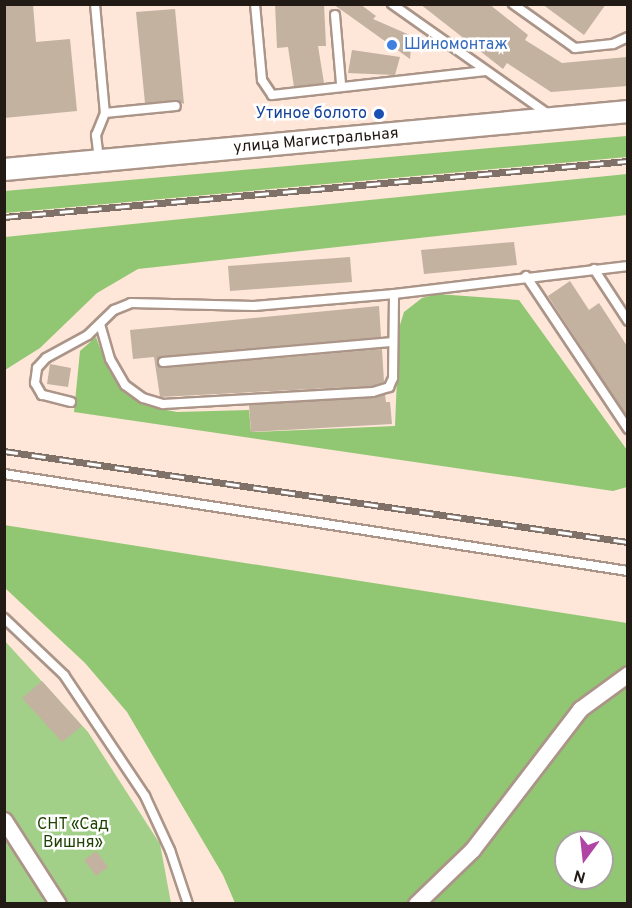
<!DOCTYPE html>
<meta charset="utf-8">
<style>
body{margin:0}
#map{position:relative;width:632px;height:908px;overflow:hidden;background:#fee6d9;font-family:Overpass,sans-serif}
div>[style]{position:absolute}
.green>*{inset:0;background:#a3d089}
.forest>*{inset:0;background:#91c672}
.building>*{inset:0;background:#c2b29f}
.roads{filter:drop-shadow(2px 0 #ab9588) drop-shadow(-2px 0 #ab9588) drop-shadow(0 2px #ab9588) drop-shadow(0 -2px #ab9588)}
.lane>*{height:8px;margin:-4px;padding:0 4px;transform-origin:4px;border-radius:4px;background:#fff}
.street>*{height:15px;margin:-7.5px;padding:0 7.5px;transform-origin:7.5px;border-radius:7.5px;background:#fff}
.secondary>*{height:21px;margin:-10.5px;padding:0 10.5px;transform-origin:10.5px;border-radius:10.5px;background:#fff}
.rail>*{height:7px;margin-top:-3.5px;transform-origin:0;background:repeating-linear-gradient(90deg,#fff 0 14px,#7f7068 0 28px);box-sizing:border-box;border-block:2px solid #7f7068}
.dots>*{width:16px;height:16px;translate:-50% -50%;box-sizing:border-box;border:3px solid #fff;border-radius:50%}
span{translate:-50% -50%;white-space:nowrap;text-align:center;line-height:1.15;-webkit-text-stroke:5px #fff;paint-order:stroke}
.shop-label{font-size:16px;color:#366cbe}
.left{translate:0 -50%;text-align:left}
.transit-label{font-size:16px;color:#164399}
.right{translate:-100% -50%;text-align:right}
.street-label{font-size:16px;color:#221a15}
.park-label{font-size:16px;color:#204104}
.frame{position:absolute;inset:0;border:6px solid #221a15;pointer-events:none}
.north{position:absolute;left:554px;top:830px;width:60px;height:60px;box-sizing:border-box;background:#fff;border:2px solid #a7a3a1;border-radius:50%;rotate:195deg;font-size:16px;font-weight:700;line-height:24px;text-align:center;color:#221a15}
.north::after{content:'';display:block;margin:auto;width:21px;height:27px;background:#b045a6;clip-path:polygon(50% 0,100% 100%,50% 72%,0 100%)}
</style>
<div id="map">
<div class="green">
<i style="clip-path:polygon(4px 640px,88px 732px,160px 844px,171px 903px,5px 903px)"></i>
</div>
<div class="forest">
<i style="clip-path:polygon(627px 136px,627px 157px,5px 213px,5px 191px)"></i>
<i style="clip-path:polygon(627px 174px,627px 215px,138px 269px,97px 293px,40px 348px,5px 370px,5px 237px)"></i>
<i style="clip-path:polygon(437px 294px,519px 300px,627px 450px,627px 487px,613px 491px,74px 412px,80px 351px,96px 337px,106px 364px,124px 390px,151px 407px,177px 412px,249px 410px,251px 432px,395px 426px,399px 328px,404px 312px,422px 298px)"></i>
<i style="clip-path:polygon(evenodd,4px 525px,627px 623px,627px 903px,235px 903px,223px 875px,127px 712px,85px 663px,5px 588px,4px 525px,566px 842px,602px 842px,602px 878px,566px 878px,566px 842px)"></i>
</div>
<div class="building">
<i style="clip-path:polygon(4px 4px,33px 4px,36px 42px,70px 39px,77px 111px,4px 118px)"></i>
<i style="clip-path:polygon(275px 4px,324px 4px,326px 46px,318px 46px,324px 83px,294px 87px,288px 47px,277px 48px)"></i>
<i style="clip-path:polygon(333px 4px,360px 4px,376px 16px,373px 19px,412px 36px,410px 59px)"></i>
<i style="clip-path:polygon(420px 4px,489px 4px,528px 35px,525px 40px,562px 63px,627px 57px,627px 86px,551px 92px,507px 63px,503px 69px)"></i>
<i style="clip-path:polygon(542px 4px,606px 4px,584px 35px)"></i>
<i style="clip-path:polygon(175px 9px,184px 104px,176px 100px,145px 103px,136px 12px)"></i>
<i style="clip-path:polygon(352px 50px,400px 57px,395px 75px,348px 73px)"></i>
<i style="clip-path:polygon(514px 242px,517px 265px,424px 274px,421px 250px)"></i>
<i style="clip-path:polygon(350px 257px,352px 282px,230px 291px,228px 266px)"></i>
<i style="clip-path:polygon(570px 281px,589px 310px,599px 303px,627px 346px,627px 417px,548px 296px)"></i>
<i style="clip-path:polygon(379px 306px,381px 337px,162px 356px,157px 362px,164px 368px,382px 349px,384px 382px,372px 386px,160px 397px,154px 357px,133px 359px,130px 330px)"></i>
<i style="clip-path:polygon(50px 364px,71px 368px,68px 387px,47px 384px)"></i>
<i style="clip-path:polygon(385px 394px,386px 402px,390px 402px,392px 424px,251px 432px,249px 405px)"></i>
<i style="clip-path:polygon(42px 681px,82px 726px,62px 742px,22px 698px)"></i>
<i style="clip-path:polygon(96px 851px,108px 867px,96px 876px,84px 860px)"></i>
</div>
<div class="roads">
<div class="lane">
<i style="left:95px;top:4px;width:109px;rotate:84.8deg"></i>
<i style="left:105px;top:113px;width:24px;rotate:112deg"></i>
<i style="left:96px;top:135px;width:25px;rotate:83deg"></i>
<i style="left:255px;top:4px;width:76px;rotate:84.7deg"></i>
<i style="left:262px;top:80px;width:18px;rotate:56deg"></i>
<i style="left:272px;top:95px;width:215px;rotate:-6.4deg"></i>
<i style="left:392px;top:4px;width:191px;rotate:35.2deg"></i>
<i style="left:513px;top:4px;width:76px;rotate:35.4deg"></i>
<i style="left:575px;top:48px;width:38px;rotate:-6deg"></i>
<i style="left:613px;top:44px;width:17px;rotate:-25deg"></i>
<i style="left:335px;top:15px;width:69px;rotate:85deg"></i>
<i style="left:105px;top:113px;width:71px;rotate:-5.6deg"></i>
<i style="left:594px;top:269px;width:62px;rotate:56.8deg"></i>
<i style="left:526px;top:276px;width:184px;rotate:56.3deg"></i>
<i style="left:100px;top:324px;width:36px;rotate:74deg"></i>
<i style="left:110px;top:359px;width:30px;rotate:60deg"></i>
<i style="left:125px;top:385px;width:22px;rotate:36deg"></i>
<i style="left:143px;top:398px;width:21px;rotate:17deg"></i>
<i style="left:163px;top:404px;width:210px;rotate:-3.3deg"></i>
<i style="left:373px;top:392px;width:17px;rotate:-17deg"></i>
<i style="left:389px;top:387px;width:10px;rotate:-66deg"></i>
<i style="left:393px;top:378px;width:84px;rotate:-89.3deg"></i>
<i style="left:163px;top:362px;width:231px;rotate:-5deg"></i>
<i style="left:71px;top:402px;width:30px;rotate:-166deg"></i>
<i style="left:42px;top:395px;width:14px;rotate:-120deg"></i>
<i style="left:35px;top:383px;width:15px;rotate:-82deg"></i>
<i style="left:37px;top:368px;width:13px;rotate:-48deg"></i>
<i style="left:46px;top:358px;width:48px;rotate:-28.7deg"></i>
<i style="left:88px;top:335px;width:36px;rotate:-44deg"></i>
<i style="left:114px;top:310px;width:18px;rotate:-22deg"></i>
<i style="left:131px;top:303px;width:123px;rotate:1.4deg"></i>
<i style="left:254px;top:306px;width:141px;rotate:-4.9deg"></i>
<i style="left:394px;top:294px;width:236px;rotate:-6.8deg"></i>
<i style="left:4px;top:474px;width:631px;rotate:8.84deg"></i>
<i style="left:4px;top:618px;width:83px;rotate:43.5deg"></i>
<i style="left:64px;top:675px;width:146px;rotate:56.2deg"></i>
<i style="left:145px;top:796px;width:60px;rotate:65.2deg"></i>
<i style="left:170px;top:850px;width:57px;rotate:71.6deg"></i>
</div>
<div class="street">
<i style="left:4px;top:820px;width:100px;rotate:57.3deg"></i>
<i style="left:416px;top:904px;width:78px;rotate:-44deg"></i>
<i style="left:472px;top:850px;width:178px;rotate:-52.5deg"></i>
<i style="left:580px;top:709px;width:59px;rotate:-36.1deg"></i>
</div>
<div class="secondary">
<i style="left:4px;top:169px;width:627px;rotate:-5.31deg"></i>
</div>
</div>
<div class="rail">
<i style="left:4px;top:217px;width:627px;rotate:-5.13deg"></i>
<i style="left:4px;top:451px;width:631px;rotate:8.3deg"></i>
</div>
<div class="dots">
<i style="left:392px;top:45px;background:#3f7fe0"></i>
<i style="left:379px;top:114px;background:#1a4fb4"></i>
</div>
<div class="shop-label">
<span class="left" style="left:404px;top:45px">Шиномонтаж</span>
</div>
<div class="transit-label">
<span class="right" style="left:367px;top:114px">Утиное болото</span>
</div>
<div class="street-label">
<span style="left:316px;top:141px;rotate:-5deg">улица Магистральная</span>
</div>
<div class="park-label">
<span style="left:73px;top:834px">СНТ «Сад<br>Вишня»</span>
</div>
<div class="frame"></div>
<div class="north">N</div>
</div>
